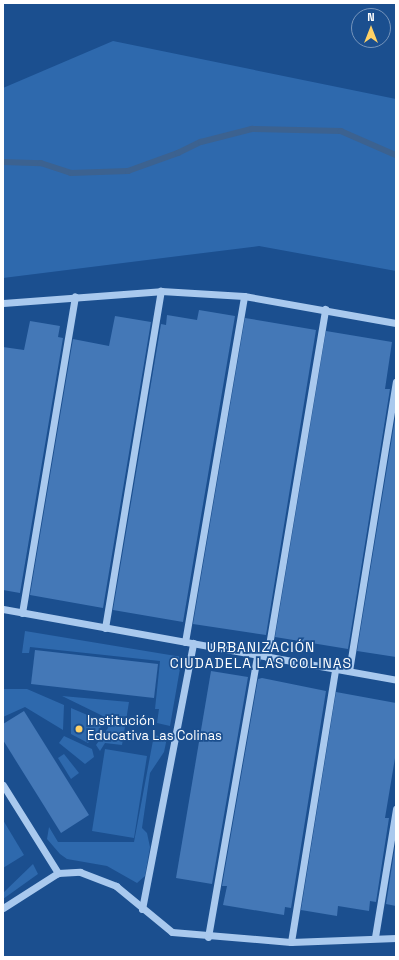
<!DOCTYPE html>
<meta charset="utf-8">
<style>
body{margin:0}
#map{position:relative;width:399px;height:960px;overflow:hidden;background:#1b4f8f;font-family:"Space Grotesk",sans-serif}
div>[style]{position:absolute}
.green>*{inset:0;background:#2e69ad}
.stream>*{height:5.5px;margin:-2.75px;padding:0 2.75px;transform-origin:2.75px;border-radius:2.75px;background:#3c6290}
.building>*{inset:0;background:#4478b7}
.minor>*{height:7px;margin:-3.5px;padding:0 3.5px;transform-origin:3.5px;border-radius:3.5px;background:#a9c9ee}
.dots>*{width:11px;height:11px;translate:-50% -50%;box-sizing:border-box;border:2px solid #1b4f8f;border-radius:50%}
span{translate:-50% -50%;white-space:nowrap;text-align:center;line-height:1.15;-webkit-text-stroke:3.5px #1b4f8f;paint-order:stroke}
.poi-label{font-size:13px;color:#fff}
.left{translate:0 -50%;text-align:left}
.neighbourhood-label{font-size:14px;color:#fff;letter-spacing:1px}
.frame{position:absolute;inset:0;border:4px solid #fff;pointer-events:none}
.north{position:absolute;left:351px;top:8px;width:40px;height:40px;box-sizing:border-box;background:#1b4f8f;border:1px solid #7695bc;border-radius:50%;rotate:0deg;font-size:11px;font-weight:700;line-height:16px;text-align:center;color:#fff}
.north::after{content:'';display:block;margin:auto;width:14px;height:18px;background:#ffd166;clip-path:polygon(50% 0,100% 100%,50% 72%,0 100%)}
</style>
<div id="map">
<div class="green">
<i style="clip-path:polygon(113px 41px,396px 99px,396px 271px,259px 246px,3px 278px,3px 88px)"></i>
<i style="clip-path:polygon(25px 631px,182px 657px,170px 726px,157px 723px,159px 709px,155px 709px,160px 661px,30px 647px,29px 653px,22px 653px)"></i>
<i style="clip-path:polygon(3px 689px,27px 689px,64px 705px,63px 730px,25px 707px,3px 717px)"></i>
<i style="clip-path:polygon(62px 696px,129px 702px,122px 745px,105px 743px,100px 751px,96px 745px,108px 728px,107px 718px)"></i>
<i style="clip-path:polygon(71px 708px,99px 720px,101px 727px,88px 743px,71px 734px)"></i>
<i style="clip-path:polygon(154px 735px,167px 738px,164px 752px,150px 773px,142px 828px,147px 833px,150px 847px,145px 876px,137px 883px,107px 866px,67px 859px,60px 854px,47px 839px,49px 827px,58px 842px,134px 842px)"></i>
<i style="clip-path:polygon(64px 736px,92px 749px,94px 757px,85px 764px,59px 743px)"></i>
<i style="clip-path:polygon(105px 749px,147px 756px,134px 838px,92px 831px)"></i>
<i style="clip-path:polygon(64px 754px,79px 773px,71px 779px,58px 758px)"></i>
<i style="clip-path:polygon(3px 820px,24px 855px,3px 868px)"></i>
<i style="clip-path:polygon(33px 864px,38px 874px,3px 899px,3px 893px)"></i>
</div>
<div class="stream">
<i style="left:3px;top:162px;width:38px;rotate:2deg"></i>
<i style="left:41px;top:163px;width:32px;rotate:18deg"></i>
<i style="left:71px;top:173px;width:57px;rotate:-2deg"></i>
<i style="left:128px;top:171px;width:53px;rotate:-19.8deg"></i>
<i style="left:178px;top:153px;width:25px;rotate:-26deg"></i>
<i style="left:201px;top:142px;width:53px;rotate:-14.3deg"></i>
<i style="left:252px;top:129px;width:89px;rotate:1.3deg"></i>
<i style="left:341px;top:131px;width:60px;rotate:23.6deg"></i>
</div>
<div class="building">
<i style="clip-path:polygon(199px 310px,235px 316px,183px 622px,113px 610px,161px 324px,166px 325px,167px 315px,197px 320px)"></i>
<i style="clip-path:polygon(115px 316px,151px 322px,103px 608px,30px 595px,73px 339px,109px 346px)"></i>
<i style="clip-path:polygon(245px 318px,316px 330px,266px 635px,193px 624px)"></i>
<i style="clip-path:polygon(30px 321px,60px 326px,58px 337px,63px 338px,20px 593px,3px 590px,3px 347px,24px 350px)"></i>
<i style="clip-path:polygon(326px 331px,392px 342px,385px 389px,390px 389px,348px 649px,275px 637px)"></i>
<i style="clip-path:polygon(396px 413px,396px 657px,357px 651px)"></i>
<i style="clip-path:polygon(35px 650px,158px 664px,154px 698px,31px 684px)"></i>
<i style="clip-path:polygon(211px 671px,248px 677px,212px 884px,176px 878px)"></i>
<i style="clip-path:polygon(262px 678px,326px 691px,291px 908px,285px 907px,284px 915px,223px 905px,227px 886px,222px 886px,258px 679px)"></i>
<i style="clip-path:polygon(336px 692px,396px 703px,396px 752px,385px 818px,389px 818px,376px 902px,370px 901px,369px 911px,338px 906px,337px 916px,301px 910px)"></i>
<i style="clip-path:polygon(24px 711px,89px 815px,61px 833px,3px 740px,3px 724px)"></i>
<i style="clip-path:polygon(396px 840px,396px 906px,386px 904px)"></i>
</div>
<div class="minor">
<i style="left:3px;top:303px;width:158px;rotate:-4.3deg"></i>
<i style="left:161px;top:291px;width:83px;rotate:3.4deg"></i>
<i style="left:244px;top:296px;width:154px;rotate:10.1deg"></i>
<i style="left:3px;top:609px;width:399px;rotate:10.2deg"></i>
<i style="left:22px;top:613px;width:321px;rotate:-80.5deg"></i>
<i style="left:105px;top:628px;width:342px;rotate:-80.6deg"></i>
<i style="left:185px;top:642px;width:351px;rotate:-80.3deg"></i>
<i style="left:267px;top:657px;width:353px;rotate:-80.5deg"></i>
<i style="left:349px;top:671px;width:293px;rotate:-80.8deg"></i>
<i style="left:3px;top:785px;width:104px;rotate:58deg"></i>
<i style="left:3px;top:908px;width:65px;rotate:-32.5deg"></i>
<i style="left:58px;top:873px;width:22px;rotate:-3deg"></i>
<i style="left:80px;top:872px;width:39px;rotate:21deg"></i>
<i style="left:116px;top:886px;width:72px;rotate:39.4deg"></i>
<i style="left:172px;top:932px;width:119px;rotate:4.8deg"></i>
<i style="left:291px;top:942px;width:105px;rotate:-2.2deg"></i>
<i style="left:142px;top:909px;width:271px;rotate:-79.1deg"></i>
<i style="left:208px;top:937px;width:286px;rotate:-80.1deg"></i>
<i style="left:375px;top:937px;width:130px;rotate:-80.7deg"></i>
<i style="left:291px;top:942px;width:277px;rotate:-80.8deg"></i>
</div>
<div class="dots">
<i style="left:79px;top:729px;background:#ffd166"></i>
</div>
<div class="poi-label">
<span class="left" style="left:87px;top:729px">Institución<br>Educativa Las Colinas</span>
</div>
<div class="neighbourhood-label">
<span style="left:261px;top:655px">URBANIZACIÓN<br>CIUDADELA LAS COLINAS</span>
</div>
<div class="frame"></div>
<div class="north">N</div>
</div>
